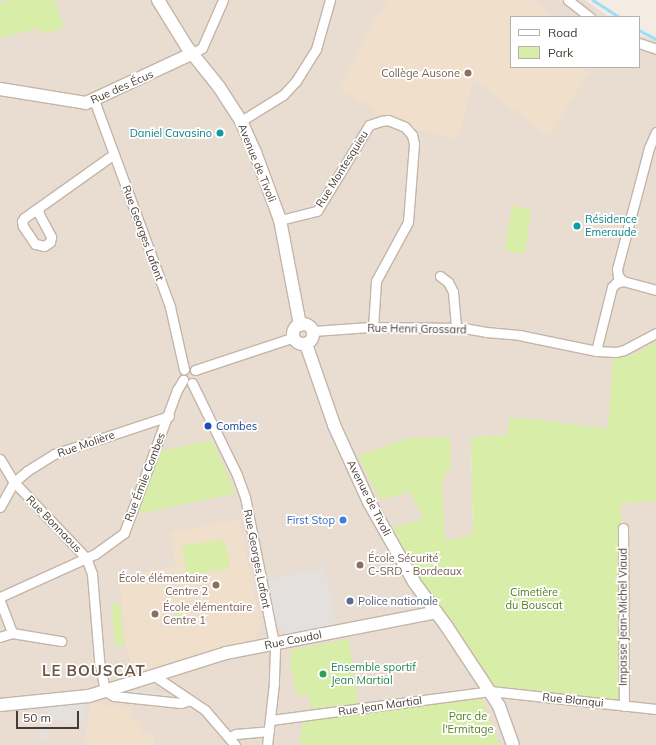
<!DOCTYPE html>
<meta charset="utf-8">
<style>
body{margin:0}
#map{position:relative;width:656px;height:745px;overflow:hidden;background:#f4ece3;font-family:Mulish,sans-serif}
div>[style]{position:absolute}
.residential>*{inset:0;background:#e9ddd1}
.education>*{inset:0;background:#efdfcb}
.green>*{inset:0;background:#d8eda7}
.parking>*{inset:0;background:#e4e0dd}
.stream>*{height:2.5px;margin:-1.25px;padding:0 1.25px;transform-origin:1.25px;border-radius:1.25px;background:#98e0f8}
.roads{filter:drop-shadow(1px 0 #c3b5a8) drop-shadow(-1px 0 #c3b5a8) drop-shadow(0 1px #c3b5a8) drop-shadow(0 -1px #c3b5a8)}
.minor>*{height:9px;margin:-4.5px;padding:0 4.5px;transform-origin:4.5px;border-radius:4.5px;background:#fff}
.tertiary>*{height:12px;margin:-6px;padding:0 6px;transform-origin:6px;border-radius:6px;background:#fff}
.tertiary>.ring{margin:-6px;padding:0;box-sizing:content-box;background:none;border:12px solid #fff;border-radius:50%}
.dots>*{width:11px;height:11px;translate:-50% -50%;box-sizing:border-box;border:2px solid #fff;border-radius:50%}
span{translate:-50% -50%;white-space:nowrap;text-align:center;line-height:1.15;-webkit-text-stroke:3.5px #fff;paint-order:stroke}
.education-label{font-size:11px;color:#785e54}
.right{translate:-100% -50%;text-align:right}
.left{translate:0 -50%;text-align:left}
.street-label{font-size:11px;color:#473c33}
.culture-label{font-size:11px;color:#0d838f}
.transit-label{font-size:11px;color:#164399}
.shop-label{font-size:11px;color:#366cbe}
.park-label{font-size:11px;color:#527f20}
.service-label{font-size:11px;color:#4e5e75}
.leisure-label{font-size:11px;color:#27864d}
.district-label{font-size:15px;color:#6b5849;font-weight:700;letter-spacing:1px}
.legend{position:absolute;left:510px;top:16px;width:130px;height:52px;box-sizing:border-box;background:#fff;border:1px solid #b5b1ad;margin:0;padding:5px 7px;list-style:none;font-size:12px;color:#473c33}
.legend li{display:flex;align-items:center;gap:8px;height:20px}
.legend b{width:20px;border:1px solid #b5b1ad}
.scale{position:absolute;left:16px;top:711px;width:63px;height:18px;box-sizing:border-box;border:2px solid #473c33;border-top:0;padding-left:5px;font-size:12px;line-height:14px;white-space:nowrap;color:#473c33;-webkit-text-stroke:3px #fff;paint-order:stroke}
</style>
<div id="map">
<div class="residential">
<i style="clip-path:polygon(0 0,585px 0,609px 17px,511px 17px,511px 67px,639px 67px,639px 35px,656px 41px,656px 428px,610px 424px,608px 429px,534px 419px,508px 435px,471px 437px,473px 534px,624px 705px,621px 503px,656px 501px,656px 745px,0 745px)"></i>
</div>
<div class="education">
<i style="clip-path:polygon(388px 0,533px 0,555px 17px,511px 17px,511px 67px,592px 67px,549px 136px,473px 79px,458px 139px,411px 128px,395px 117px,381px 116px,371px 107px,340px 89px,373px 22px)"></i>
<i style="clip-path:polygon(239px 519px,261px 627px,254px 639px,134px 675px,125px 640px,120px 580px,135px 580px,135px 574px,176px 566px,170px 533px)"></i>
<i style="clip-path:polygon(91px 703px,132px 708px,131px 720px,142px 722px,141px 732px,154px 734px,153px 745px,84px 745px)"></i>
</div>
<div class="green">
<i style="clip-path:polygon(11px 0,55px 0,64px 28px,42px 34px,40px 28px,0 38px,0 3px)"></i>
<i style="clip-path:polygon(512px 206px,531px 209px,525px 254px,505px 251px)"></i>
<i style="clip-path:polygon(656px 342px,656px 501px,621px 503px,624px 706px,490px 691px,398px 555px,404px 551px,393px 527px,424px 519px,410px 492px,380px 500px,358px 456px,407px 438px,450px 437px,451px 470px,446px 473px,442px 483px,445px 541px,473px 534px,471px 437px,508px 435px,509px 418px,534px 419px,608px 429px,613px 359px,633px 355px)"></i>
<i style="clip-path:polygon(212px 440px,233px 487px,234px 494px,138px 514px,161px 451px)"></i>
<i style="clip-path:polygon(225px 539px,230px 568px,187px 575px,182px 546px)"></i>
<i style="clip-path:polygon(120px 603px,124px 646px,115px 647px,111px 604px)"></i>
<i style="clip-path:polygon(179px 607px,184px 609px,185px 624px,181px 628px,178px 626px,175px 616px,176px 611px)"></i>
<i style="clip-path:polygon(349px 639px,358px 703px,311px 709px,309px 694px,297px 696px,289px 658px,292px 657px,290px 650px)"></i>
<i style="clip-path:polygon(482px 699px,500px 745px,299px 745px,303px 721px)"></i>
</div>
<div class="parking">
<i style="clip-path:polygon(324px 568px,336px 625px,286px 635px,286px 631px,276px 627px,268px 580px)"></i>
<i style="clip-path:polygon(128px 690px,173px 694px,170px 699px,124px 694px)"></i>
<i style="clip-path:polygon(86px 704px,83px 726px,51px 720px,48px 741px,39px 739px,44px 708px)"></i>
</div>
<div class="stream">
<i style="left:593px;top:0;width:31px;rotate:33deg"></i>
<i style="left:639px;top:30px;width:19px;rotate:28deg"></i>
</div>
<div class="roads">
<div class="minor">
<i style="left:568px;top:0;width:28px;rotate:38deg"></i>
<i style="left:639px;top:43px;width:18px;rotate:19deg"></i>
<i style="left:193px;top:53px;width:10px;rotate:-29deg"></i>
<i style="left:202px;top:48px;width:52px;rotate:-66.4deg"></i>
<i style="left:94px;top:100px;width:221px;rotate:69.8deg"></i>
<i style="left:170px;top:307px;width:64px;rotate:77.3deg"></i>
<i style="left:241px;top:121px;width:49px;rotate:-31.8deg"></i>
<i style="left:283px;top:95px;width:19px;rotate:-47deg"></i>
<i style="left:296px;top:81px;width:38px;rotate:-58deg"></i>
<i style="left:316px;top:49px;width:51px;rotate:-74.1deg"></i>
<i style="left:656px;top:132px;width:17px;rotate:114deg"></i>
<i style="left:649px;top:148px;width:125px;rotate:104.8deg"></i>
<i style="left:617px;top:269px;width:7px;rotate:82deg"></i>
<i style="left:618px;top:276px;width:7px;rotate:45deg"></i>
<i style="left:623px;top:281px;width:34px;rotate:15deg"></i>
<i style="left:38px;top:208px;width:6px;rotate:81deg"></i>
<i style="left:39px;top:214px;width:26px;rotate:62deg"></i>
<i style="left:51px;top:237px;width:5px;rotate:101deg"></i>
<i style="left:50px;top:242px;width:7px;rotate:146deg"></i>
<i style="left:44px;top:246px;width:9px;rotate:-167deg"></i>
<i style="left:35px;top:244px;width:22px;rotate:-124deg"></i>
<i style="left:23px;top:226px;width:5px;rotate:-101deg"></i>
<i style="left:22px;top:221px;width:4px;rotate:-56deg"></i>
<i style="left:24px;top:218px;width:110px;rotate:-35.4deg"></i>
<i style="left:280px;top:220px;width:38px;rotate:-14deg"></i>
<i style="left:317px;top:211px;width:100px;rotate:-58.8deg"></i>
<i style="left:369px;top:125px;width:13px;rotate:-18deg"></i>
<i style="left:381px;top:121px;width:7px;rotate:-8deg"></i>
<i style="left:388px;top:120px;width:18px;rotate:22deg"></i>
<i style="left:405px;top:127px;width:11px;rotate:49deg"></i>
<i style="left:412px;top:135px;width:9px;rotate:77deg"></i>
<i style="left:414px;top:144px;width:78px;rotate:94.4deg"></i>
<i style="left:408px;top:222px;width:67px;rotate:118.5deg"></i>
<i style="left:376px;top:281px;width:46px;rotate:93.7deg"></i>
<i style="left:440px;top:276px;width:10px;rotate:37deg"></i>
<i style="left:448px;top:282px;width:11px;rotate:63deg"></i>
<i style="left:453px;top:292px;width:36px;rotate:85deg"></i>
<i style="left:313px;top:331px;width:57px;rotate:-4deg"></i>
<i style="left:370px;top:327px;width:94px;rotate:0.6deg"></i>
<i style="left:464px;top:328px;width:22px;rotate:10deg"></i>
<i style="left:486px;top:332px;width:33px;rotate:5deg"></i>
<i style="left:519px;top:335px;width:79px;rotate:11.7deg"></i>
<i style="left:596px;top:351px;width:20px;rotate:3deg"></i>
<i style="left:616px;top:352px;width:8px;rotate:-14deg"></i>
<i style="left:624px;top:350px;width:36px;rotate:-28deg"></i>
<i style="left:596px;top:351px;width:66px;rotate:-76deg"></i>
<i style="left:612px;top:287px;width:6px;rotate:-45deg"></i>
<i style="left:616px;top:283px;width:7px;rotate:-16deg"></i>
<i style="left:195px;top:370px;width:104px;rotate:-18.4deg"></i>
<i style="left:192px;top:383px;width:102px;rotate:63.9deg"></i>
<i style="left:237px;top:475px;width:23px;rotate:70deg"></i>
<i style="left:245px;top:497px;width:155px;rotate:78.8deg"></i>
<i style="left:275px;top:649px;width:34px;rotate:92deg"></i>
<i style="left:274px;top:683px;width:62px;rotate:96.4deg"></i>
<i style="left:0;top:459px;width:27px;rotate:59deg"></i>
<i style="left:14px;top:482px;width:105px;rotate:46.5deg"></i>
<i style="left:86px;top:558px;width:17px;rotate:69deg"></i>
<i style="left:92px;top:574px;width:86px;rotate:85.3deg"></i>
<i style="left:99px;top:660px;width:32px;rotate:79deg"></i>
<i style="left:105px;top:691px;width:10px;rotate:29deg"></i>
<i style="left:114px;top:696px;width:67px;rotate:6deg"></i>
<i style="left:181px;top:703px;width:9px;rotate:-18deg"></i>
<i style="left:0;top:507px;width:29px;rotate:-61deg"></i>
<i style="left:14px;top:482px;width:17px;rotate:-40deg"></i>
<i style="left:27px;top:471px;width:32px;rotate:-32deg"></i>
<i style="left:54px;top:454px;width:121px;rotate:-18.3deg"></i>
<i style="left:623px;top:528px;width:178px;rotate:89.7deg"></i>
<i style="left:0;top:597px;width:104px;rotate:-24.4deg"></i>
<i style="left:95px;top:554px;width:36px;rotate:-36deg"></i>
<i style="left:124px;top:533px;width:153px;rotate:-69.7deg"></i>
<i style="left:177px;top:390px;width:12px;rotate:-59deg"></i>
<i style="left:0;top:601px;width:34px;rotate:69deg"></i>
<i style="left:12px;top:633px;width:13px;rotate:162deg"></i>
<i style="left:12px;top:633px;width:50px;rotate:9.3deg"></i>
<i style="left:153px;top:675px;width:63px;rotate:33.9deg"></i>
<i style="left:205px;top:710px;width:46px;rotate:49.4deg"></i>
<i style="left:271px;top:720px;width:221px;rotate:-7.5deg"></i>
<i style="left:490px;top:691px;width:167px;rotate:6.2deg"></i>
<i style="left:230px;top:737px;width:7px;rotate:-27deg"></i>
<i style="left:236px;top:734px;width:33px;rotate:-5deg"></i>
</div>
<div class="tertiary">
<i style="left:158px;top:0;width:55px;rotate:58.3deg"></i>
<i style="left:187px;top:47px;width:51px;rotate:51.3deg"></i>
<i style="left:219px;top:87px;width:40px;rotate:57.1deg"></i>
<i style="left:241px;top:121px;width:34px;rotate:66deg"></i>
<i style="left:255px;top:152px;width:72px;rotate:69.8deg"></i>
<i style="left:280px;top:220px;width:107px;rotate:79.2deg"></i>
<i style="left:0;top:89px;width:87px;rotate:9.2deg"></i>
<i style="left:86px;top:103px;width:118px;rotate:-25deg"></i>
<i class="ring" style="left:293px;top:324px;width:8px;height:8px"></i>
<i style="left:306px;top:344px;width:86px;rotate:70.9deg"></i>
<i style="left:334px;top:425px;width:85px;rotate:65.6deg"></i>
<i style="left:369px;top:502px;width:92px;rotate:60.6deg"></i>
<i style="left:414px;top:582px;width:56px;rotate:53.7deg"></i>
<i style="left:447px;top:627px;width:95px;rotate:56.6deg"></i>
<i style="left:499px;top:706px;width:41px;rotate:70.3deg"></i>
<i style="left:0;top:705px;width:89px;rotate:-5.8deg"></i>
<i style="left:89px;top:696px;width:144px;rotate:-17.4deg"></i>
<i style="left:226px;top:653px;width:214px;rotate:-11deg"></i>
</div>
</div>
<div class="dots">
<i style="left:468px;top:73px;background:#8d6e63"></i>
<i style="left:220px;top:133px;background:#0f9aa8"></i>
<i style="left:577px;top:226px;background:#0f9aa8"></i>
<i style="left:208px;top:426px;background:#1a4fb4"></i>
<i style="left:343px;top:520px;background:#3f7fe0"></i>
<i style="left:360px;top:565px;background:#8d6e63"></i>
<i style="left:216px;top:585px;background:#8d6e63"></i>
<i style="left:350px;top:601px;background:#5c6f8a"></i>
<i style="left:155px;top:614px;background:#8d6e63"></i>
<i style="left:323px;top:674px;background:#2e9e5b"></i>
</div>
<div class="education-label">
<span class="right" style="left:460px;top:73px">Collège Ausone</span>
<span class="left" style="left:368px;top:565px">École Sécurité<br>C-SRD - Bordeaux</span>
<span class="right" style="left:208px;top:585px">École élémentaire<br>Centre 2</span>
<span class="left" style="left:163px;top:614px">École élémentaire<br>Centre 1</span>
</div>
<div class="street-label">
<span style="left:122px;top:87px;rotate:-24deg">Rue des Écus</span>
<span style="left:257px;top:163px;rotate:68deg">Avenue de Tivoli</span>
<span style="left:342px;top:169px;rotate:-58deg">Rue Montesquieu</span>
<span style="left:143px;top:233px;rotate:70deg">Rue Georges Lafont</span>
<span style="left:417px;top:329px;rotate:1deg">Rue Henri Grossard</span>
<span style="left:86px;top:444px;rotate:-19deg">Rue Molière</span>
<span style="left:145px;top:477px;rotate:-69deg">Rue Émile Combes</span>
<span style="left:369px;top:498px;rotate:63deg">Avenue de Tivoli</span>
<span style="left:54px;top:524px;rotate:46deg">Rue Bonnaous</span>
<span style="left:257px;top:559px;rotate:79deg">Rue Georges Lafont</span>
<span style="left:623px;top:617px;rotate:-90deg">Impasse Jean-Michel Viaud</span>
<span style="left:293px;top:640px;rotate:-11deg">Rue Coudol</span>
<span style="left:573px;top:700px;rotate:6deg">Rue Blanqui</span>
<span style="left:380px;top:706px;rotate:-8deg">Rue Jean Martial</span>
</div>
<div class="culture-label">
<span class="right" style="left:212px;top:133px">Daniel Cavasino</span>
<span class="left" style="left:585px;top:226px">Résidence<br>Emeraude</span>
</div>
<div class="transit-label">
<span class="left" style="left:216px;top:426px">Combes</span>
</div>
<div class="shop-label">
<span class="right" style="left:335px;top:520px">First Stop</span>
</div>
<div class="park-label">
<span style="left:534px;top:599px">Cimetière<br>du Bouscat</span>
<span style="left:468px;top:723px">Parc de<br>l'Ermitage</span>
</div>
<div class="service-label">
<span class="left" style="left:358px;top:601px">Police nationale</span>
</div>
<div class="leisure-label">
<span class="left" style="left:331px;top:674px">Ensemble sportif<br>Jean Martial</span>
</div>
<div class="district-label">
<span style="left:94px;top:671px">LE BOUSCAT</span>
</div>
<ul class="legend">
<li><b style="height:5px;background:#fff"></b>Road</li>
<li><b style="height:11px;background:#d8eda7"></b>Park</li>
</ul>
<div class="scale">50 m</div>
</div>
